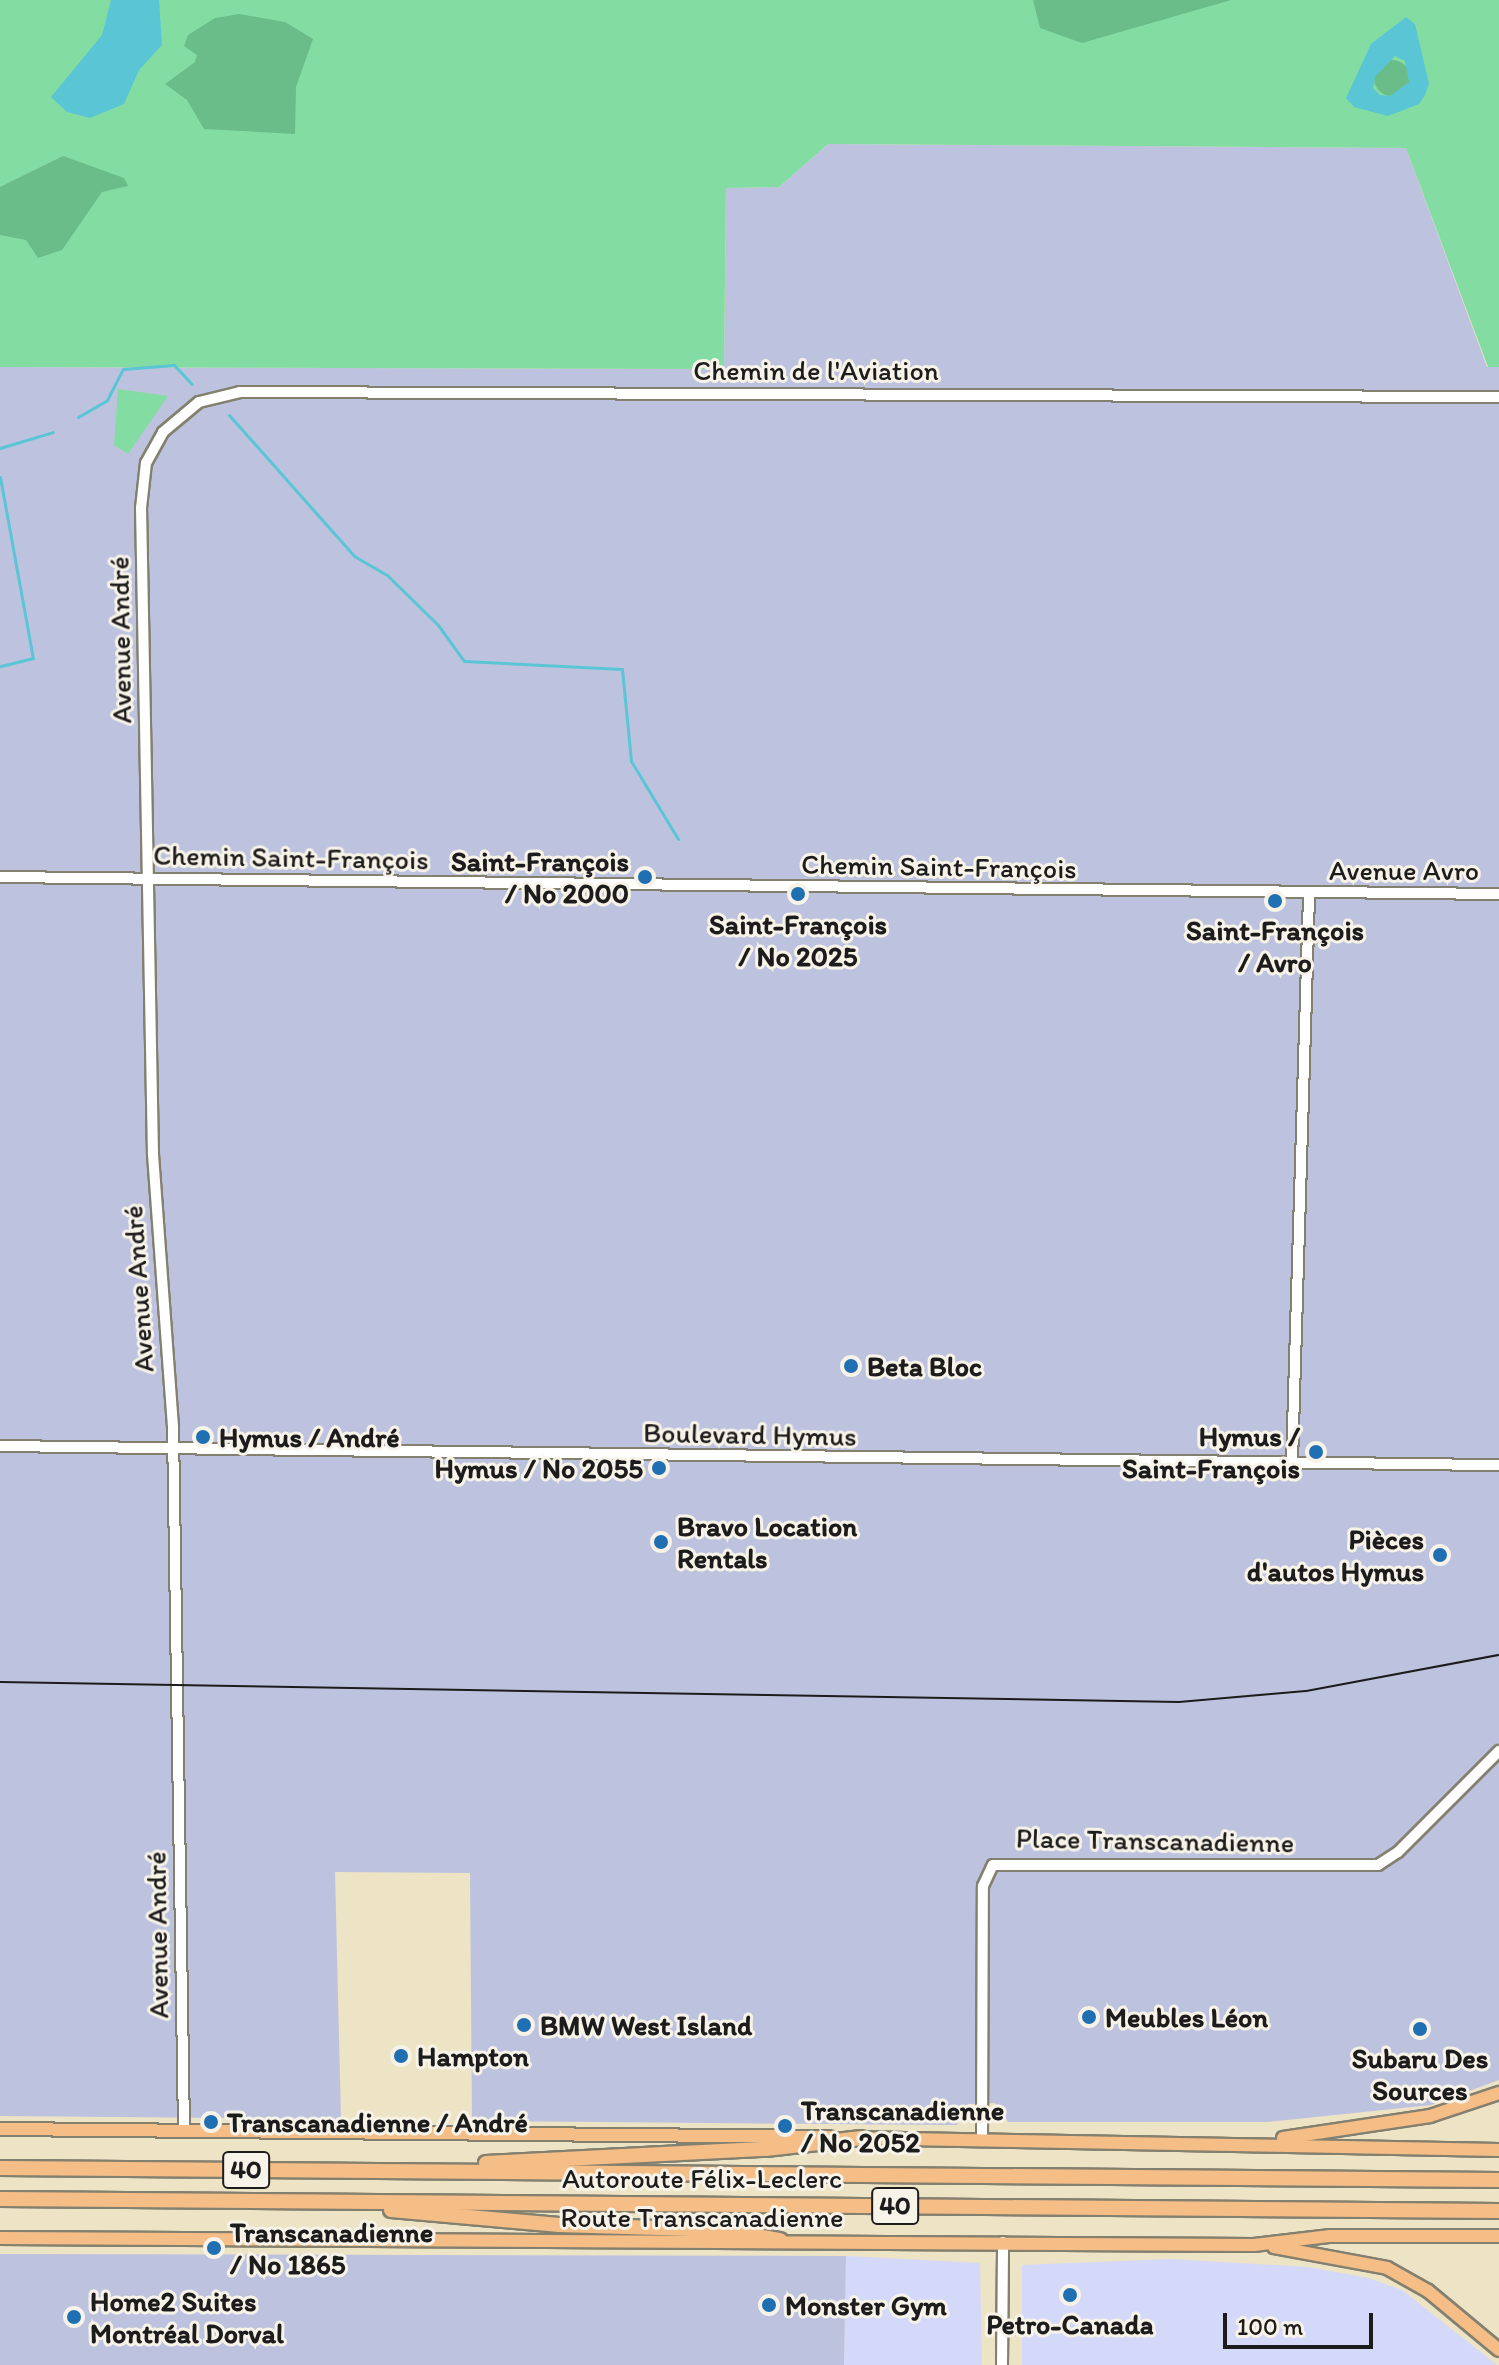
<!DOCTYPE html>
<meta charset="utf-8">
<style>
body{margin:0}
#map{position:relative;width:1499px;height:2365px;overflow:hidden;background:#ede3c5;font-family:Itim,sans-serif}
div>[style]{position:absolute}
.built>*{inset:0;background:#d4d8f9}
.industrial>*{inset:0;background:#bdc3de}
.green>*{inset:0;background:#83dda3}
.forest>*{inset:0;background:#6abc89}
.round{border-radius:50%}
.water>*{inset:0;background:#5ac5d5}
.stream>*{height:3px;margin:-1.5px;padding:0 1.5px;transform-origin:1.5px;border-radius:1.5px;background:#5ac5d5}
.roads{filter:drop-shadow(2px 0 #848070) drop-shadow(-2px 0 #848070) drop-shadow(0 2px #848070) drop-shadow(0 -2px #848070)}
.minor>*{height:10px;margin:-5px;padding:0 5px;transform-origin:5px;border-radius:5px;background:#fff}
.major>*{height:12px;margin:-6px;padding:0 6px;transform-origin:6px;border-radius:6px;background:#f6be87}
.highway>*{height:14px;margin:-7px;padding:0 7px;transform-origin:7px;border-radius:7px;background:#f6be87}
.tram>*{height:2px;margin:-1px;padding:0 1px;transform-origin:1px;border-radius:1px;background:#1c1c1c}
.dots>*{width:22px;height:22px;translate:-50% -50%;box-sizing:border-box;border:4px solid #f7f3e8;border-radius:50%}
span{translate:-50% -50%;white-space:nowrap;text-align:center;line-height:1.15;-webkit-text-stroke:6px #f7f3e8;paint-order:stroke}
.shield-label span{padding:2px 6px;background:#f7f3e8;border:2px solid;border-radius:6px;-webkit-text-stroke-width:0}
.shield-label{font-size:26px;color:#1c1c1c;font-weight:700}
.street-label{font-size:28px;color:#1c1c1c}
.poi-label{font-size:28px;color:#1c1c1c;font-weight:700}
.right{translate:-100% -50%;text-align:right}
.left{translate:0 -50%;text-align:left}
.scale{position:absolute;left:1223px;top:2313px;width:150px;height:36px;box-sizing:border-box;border:4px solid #1c1c1c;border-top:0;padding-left:10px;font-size:24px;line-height:28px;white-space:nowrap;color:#1c1c1c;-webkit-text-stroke:6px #f7f3e8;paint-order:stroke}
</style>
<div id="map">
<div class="built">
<i style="clip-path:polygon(846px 2256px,980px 2263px,982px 2365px,844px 2365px)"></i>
<i style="clip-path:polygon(1171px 2259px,1308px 2267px,1368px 2278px,1402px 2290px,1497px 2365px,1022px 2365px,1022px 2265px)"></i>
</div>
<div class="industrial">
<i style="clip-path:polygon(828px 144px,1406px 148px,1487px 367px,1499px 367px,1499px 2080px,1431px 2105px,1267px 2122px,1008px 2122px,995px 2103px,968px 2104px,957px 2125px,472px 2121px,470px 1873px,335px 1872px,341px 2119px,0 2116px,0 367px,724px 369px,726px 188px,779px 187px)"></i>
<i style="clip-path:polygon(0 2254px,846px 2256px,844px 2365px,0 2365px)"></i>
</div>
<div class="green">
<i style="clip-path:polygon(0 0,1499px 0,1499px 367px,1488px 367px,1406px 148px,828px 144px,779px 187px,726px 188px,724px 369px,0 367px)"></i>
<i style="clip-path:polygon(118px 389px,168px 396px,128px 454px,114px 445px)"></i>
</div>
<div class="forest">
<i style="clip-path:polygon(1033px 0,1231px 0,1082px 43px,1040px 28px)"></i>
<i style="clip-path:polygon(239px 14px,285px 22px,313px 39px,296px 87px,295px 134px,204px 129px,187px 100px,165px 84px,195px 62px,197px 55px,184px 46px,188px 35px,215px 18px)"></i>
<i class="round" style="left:1374px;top:60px;width:36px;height:36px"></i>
<i style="clip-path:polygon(63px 156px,124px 178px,128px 186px,102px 192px,62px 250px,38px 258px,26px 240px,0 235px,0 187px)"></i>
</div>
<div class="water">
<i style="clip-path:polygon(111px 0,159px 0,162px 45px,139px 70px,124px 104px,90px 118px,67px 112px,51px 97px,102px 35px)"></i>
<i style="clip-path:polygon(evenodd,1406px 17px,1415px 24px,1429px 84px,1425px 95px,1419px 104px,1388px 116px,1354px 107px,1346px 98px,1371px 44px,1406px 17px,1395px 56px,1405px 61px,1409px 82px,1390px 96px,1380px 95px,1373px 88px,1375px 77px,1395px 56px)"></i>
</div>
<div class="stream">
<i style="left:229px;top:415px;width:188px;rotate:48.4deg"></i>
<i style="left:354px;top:556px;width:39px;rotate:30deg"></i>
<i style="left:388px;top:576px;width:70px;rotate:44.4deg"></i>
<i style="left:438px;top:625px;width:44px;rotate:54.2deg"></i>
<i style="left:464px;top:661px;width:158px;rotate:2.9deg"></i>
<i style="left:622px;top:669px;width:92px;rotate:84.4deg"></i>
<i style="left:631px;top:761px;width:91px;rotate:58.9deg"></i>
<i style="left:78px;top:417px;width:34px;rotate:-30deg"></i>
<i style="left:107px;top:400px;width:35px;rotate:-63deg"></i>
<i style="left:123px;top:369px;width:51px;rotate:-4.5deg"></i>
<i style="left:174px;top:365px;width:26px;rotate:47deg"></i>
<i style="left:0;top:448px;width:55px;rotate:-16.8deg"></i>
<i style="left:0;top:477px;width:184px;rotate:79.7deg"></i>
<i style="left:33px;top:658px;width:34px;rotate:166deg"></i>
</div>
<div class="roads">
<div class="minor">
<i style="left:0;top:877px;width:1499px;rotate:0.65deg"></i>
<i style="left:0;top:1446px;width:1499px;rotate:0.73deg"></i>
<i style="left:1292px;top:1462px;width:567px;rotate:-88.28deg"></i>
<i style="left:184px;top:2130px;width:703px;rotate:-90.9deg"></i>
<i style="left:173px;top:1427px;width:273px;rotate:-94.2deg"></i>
<i style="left:153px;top:1155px;width:647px;rotate:-91.06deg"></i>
<i style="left:141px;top:508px;width:45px;rotate:-83.7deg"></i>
<i style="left:146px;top:463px;width:35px;rotate:-61deg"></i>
<i style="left:163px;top:432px;width:47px;rotate:-39.8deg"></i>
<i style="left:199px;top:402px;width:42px;rotate:-13.7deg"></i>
<i style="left:240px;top:392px;width:1259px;rotate:0.23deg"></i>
<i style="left:982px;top:2139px;width:253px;rotate:-89.8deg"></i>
<i style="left:983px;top:1886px;width:23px;rotate:-65deg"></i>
<i style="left:993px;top:1865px;width:385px"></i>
<i style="left:1378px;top:1865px;width:24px;rotate:-33deg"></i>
<i style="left:1398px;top:1852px;width:143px;rotate:-45deg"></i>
<i style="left:1002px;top:2365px;width:123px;rotate:-89.5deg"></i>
</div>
<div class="major">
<i style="left:0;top:2129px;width:829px;rotate:0.55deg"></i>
<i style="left:851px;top:2138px;width:648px;rotate:1.06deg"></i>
<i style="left:1283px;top:2138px;width:149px;rotate:-8.5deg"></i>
<i style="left:1430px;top:2116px;width:73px;rotate:-18.4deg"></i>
<i style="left:0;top:2238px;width:1254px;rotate:0.32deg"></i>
<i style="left:1254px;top:2245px;width:77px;rotate:-6.8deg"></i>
<i style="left:1330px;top:2236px;width:169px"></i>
<i style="left:1274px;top:2247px;width:115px;rotate:10.5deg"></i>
<i style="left:1387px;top:2268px;width:47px;rotate:29.3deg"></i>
<i style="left:1428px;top:2291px;width:92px;rotate:39.7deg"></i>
</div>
<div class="highway">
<i style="left:486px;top:2163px;width:280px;rotate:-2.9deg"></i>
<i style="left:766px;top:2149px;width:96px;rotate:-6.6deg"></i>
<i style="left:0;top:2168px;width:1499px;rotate:0.46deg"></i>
<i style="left:0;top:2199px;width:1499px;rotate:0.46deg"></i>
<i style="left:391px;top:2210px;width:169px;rotate:5.1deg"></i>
<i style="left:559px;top:2225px;width:166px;rotate:1.7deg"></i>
<i style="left:725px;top:2230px;width:56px;rotate:10.3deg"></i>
</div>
</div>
<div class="tram">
<i style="left:0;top:1682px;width:1179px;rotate:0.97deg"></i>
<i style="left:1179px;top:1702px;width:127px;rotate:-5deg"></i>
<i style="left:1306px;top:1691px;width:196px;rotate:-10.6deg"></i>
</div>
<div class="dots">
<i style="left:645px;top:877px;background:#1f6fb2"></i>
<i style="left:798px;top:894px;background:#1f6fb2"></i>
<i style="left:1275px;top:901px;background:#1f6fb2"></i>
<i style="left:851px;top:1366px;background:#1f6fb2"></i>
<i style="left:203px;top:1437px;background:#1f6fb2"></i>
<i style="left:1316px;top:1452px;background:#1f6fb2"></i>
<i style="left:659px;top:1468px;background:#1f6fb2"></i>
<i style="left:661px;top:1542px;background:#1f6fb2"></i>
<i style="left:1440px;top:1555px;background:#1f6fb2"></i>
<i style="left:1089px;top:2017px;background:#1f6fb2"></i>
<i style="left:524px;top:2025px;background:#1f6fb2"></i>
<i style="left:1420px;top:2029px;background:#1f6fb2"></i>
<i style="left:401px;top:2056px;background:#1f6fb2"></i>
<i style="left:211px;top:2122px;background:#1f6fb2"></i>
<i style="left:785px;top:2126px;background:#1f6fb2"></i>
<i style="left:214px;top:2248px;background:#1f6fb2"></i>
<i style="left:1070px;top:2295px;background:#1f6fb2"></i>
<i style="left:769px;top:2305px;background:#1f6fb2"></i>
<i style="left:74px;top:2317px;background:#1f6fb2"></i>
</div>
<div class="shield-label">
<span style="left:246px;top:2170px">40</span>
<span style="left:895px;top:2206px">40</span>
</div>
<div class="street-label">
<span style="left:816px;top:370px">Chemin de l'Aviation</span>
<span style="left:120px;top:640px;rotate:-91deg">Avenue André</span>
<span style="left:291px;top:857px;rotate:1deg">Chemin Saint-François</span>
<span style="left:939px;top:866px;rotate:1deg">Chemin Saint-François</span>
<span style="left:1404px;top:870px">Avenue Avro</span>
<span style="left:138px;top:1289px;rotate:-94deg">Avenue André</span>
<span style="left:750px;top:1434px;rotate:1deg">Boulevard Hymus</span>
<span style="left:1155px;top:1840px;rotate:1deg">Place Transcanadienne</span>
<span style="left:157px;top:1935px;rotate:-91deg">Avenue André</span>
<span style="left:702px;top:2178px">Autoroute Félix-Leclerc</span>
<span style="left:702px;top:2217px">Route Transcanadienne</span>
</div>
<div class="poi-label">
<span class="right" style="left:629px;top:877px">Saint-François<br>/ No 2000</span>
<span style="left:798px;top:940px">Saint-François<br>/ No 2025</span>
<span style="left:1275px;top:946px">Saint-François<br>/ Avro</span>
<span class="left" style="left:867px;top:1366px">Beta Bloc</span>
<span class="right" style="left:1300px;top:1452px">Hymus /<br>Saint-François</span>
<span class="left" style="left:219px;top:1437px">Hymus / André</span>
<span class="right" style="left:643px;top:1468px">Hymus / No 2055</span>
<span class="left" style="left:677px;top:1542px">Bravo Location<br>Rentals</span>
<span class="right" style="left:1424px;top:1555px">Pièces<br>d'autos Hymus</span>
<span class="left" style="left:1105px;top:2017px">Meubles Léon</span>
<span class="left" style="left:540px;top:2025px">BMW West Island</span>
<span class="left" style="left:417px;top:2056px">Hampton</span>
<span style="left:1420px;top:2074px">Subaru Des<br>Sources</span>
<span class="left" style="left:801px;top:2126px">Transcanadienne<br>/ No 2052</span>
<span class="left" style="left:227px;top:2122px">Transcanadienne / André</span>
<span class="left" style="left:230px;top:2248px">Transcanadienne<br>/ No 1865</span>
<span class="left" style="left:90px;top:2317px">Home2 Suites<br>Montréal Dorval</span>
<span class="left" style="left:785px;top:2305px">Monster Gym</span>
<span style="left:1070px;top:2324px">Petro-Canada</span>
</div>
<div class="scale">100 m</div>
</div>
